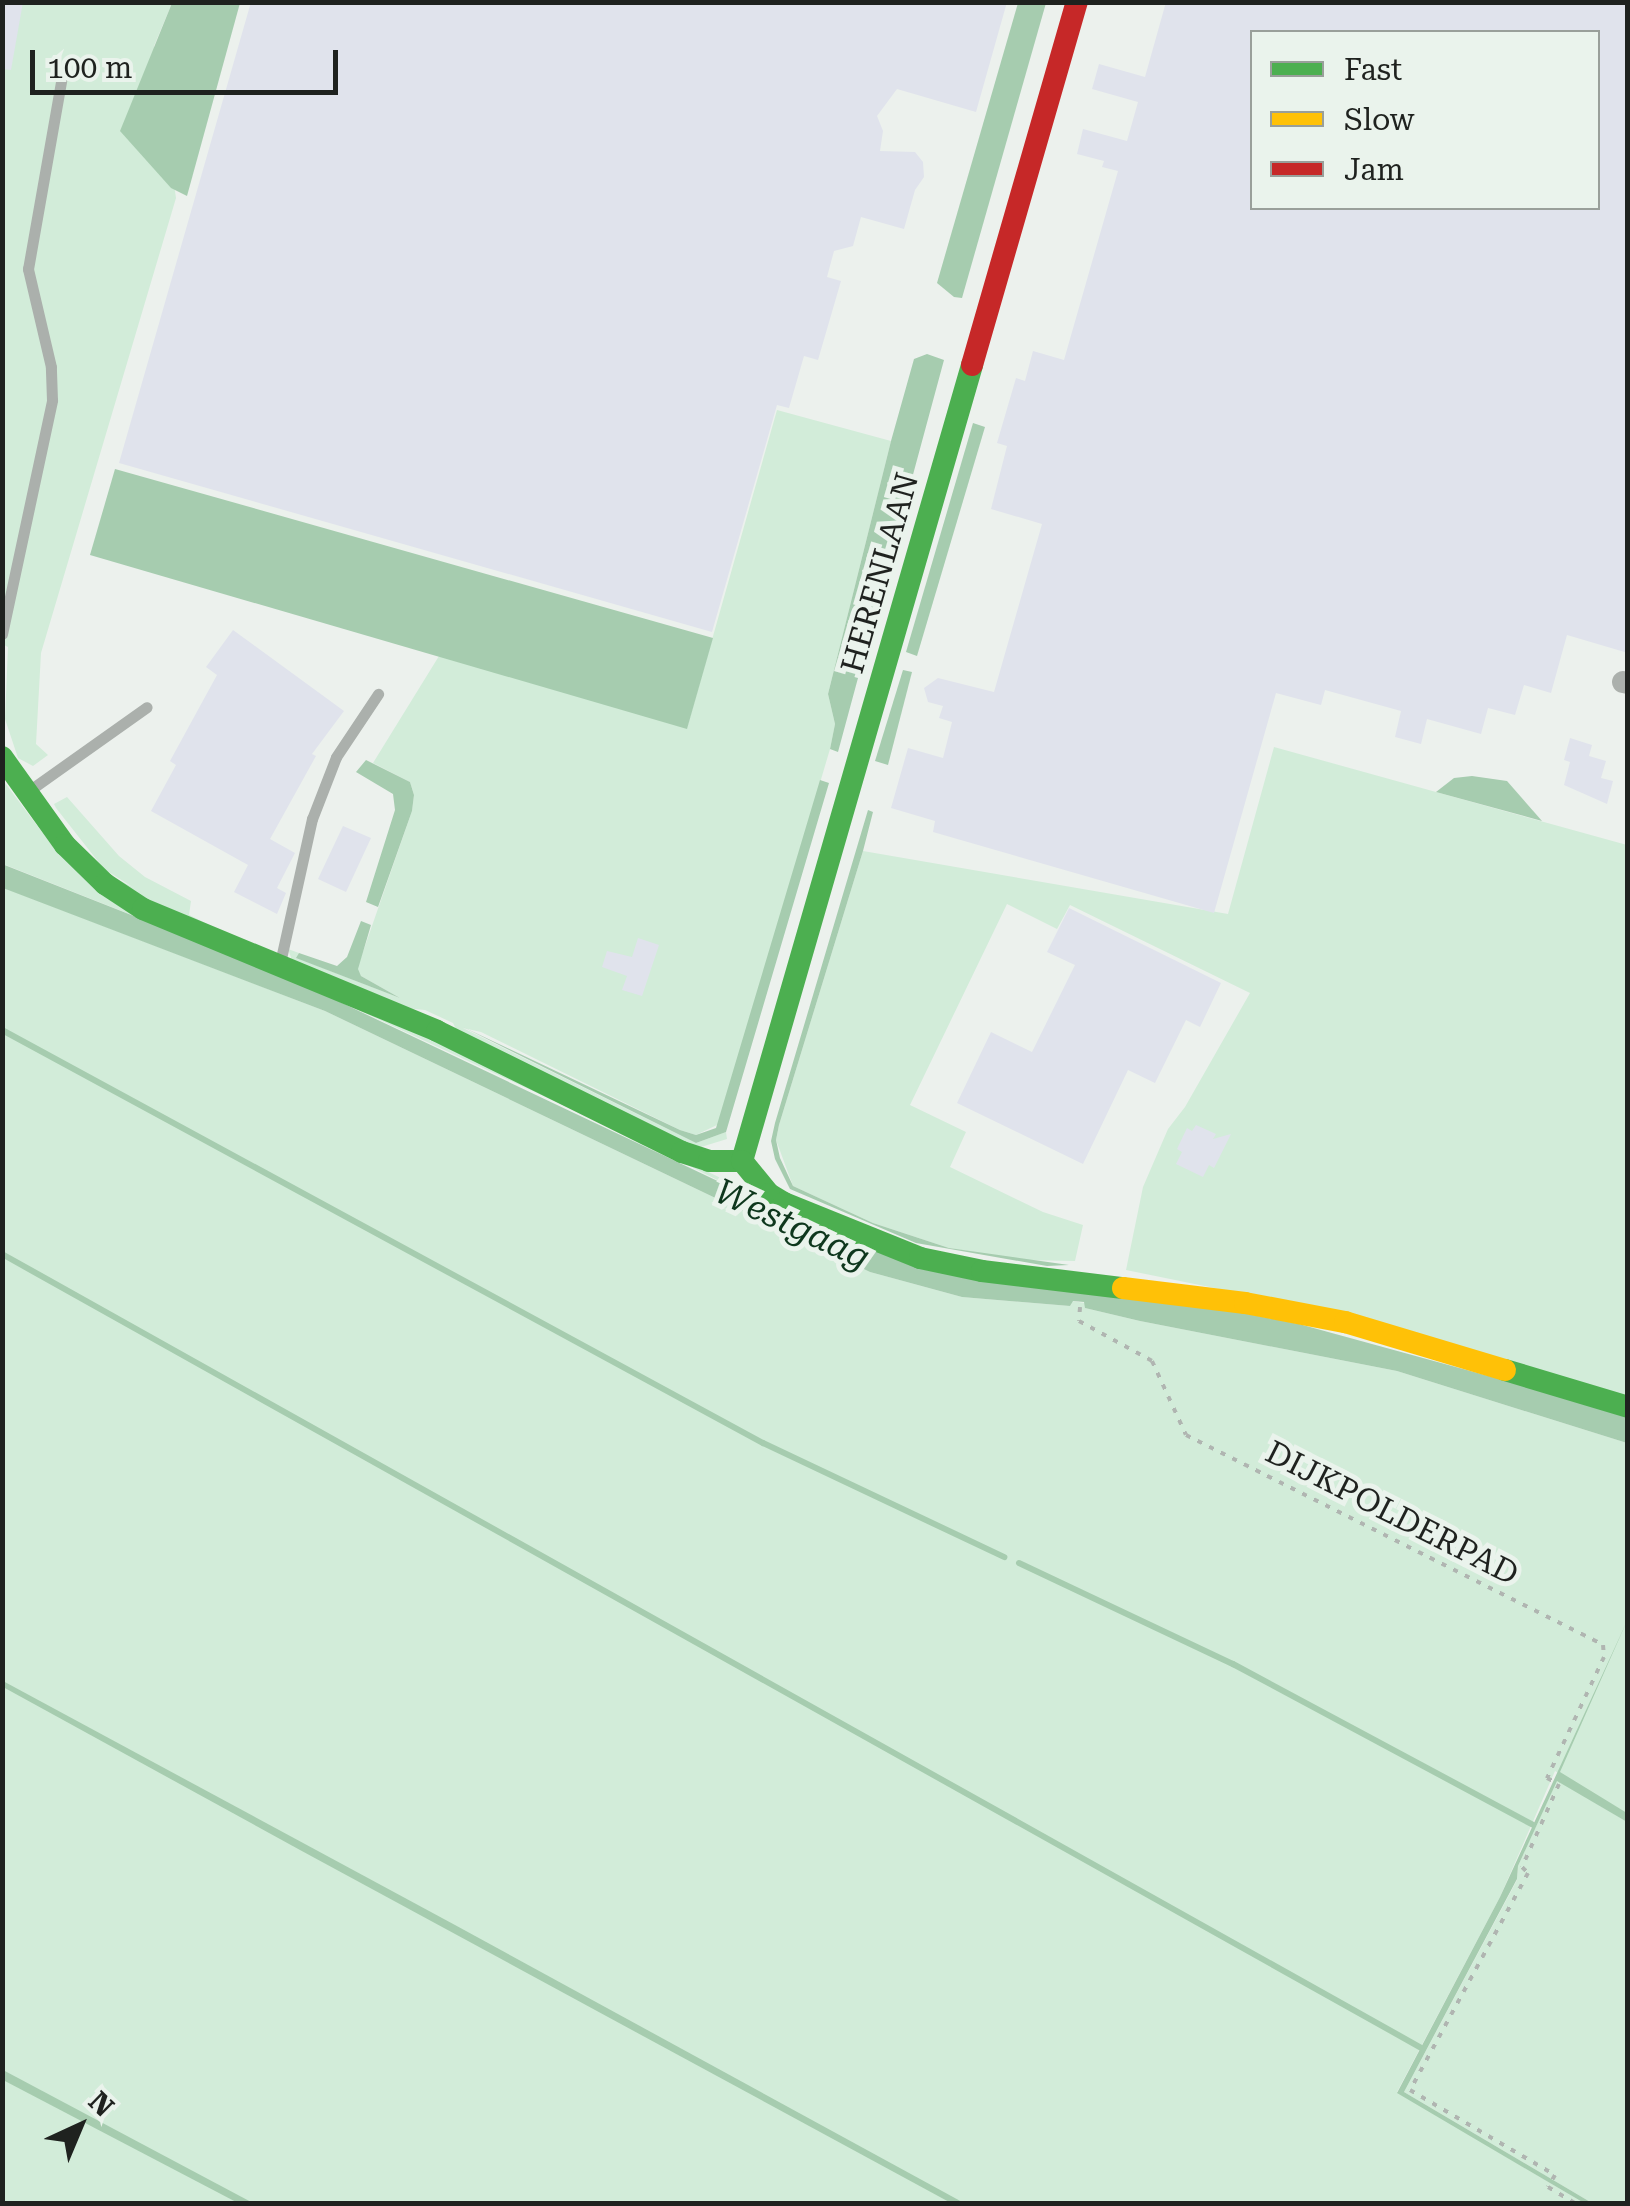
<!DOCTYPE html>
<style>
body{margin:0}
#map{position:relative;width:1630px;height:2206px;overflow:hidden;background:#ecf1ed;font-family:"Roboto Serif",serif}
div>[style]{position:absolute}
.green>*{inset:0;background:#d2ecd9}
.water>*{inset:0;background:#a6ccaf}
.stream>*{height:6px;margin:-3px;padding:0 3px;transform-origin:3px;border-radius:3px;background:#a6ccaf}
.building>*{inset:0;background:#e0e3ec}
.path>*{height:4px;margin-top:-2px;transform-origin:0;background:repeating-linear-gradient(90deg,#b0b5b1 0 5px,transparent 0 13px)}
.lane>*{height:11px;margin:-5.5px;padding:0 5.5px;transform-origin:5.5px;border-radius:5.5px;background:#abb0ac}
.street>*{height:22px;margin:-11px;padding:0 11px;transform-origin:11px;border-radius:11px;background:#abb0ac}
.fast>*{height:22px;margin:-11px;padding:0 11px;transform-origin:11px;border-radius:11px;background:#4caf50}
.slow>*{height:22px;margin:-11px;padding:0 11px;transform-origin:11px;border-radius:11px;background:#ffc107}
.jam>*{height:22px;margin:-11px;padding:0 11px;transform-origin:11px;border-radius:11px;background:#c62828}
span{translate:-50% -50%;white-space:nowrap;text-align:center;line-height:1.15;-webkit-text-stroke:10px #eaf3ec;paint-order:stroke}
.street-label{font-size:32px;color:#1f221f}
.water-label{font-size:35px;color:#0e371d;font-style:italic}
.frame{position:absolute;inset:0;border:5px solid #1f221f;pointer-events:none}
.legend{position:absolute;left:1250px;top:30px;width:350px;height:180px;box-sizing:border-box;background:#eaf3ec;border:2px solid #999f9a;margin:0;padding:12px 18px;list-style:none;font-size:30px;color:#1f221f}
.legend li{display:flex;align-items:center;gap:20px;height:50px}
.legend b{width:50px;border:2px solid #999f9a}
.north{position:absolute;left:30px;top:2076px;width:100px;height:100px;-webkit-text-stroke:8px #eaf3ec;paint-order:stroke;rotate:44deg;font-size:28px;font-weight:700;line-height:40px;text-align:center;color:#1f221f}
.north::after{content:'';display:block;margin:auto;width:35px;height:45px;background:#1f221f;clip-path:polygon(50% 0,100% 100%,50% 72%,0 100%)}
.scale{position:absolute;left:30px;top:50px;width:308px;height:45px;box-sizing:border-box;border:5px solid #1f221f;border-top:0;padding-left:12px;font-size:30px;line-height:35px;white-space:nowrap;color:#1f221f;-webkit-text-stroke:8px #eaf3ec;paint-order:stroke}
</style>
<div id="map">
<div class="green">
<i style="clip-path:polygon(2px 3px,172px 3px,154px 46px,176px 198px,41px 653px,36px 744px,48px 755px,33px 766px,18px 758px,5px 719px,8px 647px,2px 644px)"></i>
<i style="clip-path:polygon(777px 410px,891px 441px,828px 694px,835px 724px,830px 749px,719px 1124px,696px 1135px,680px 1130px,481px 1032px,463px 1028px,696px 1143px,726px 1132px,727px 1139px,701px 1147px,668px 1139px,460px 1037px,453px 1023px,425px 1010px,395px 1007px,293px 963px,288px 949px,299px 953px,297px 958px,400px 998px,361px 976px,357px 969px,412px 811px,414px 795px,410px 782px,373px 763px,439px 656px,687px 728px)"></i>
<i style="clip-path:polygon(1274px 747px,1627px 845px,1627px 1396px,1366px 1319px,1126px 1270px,1143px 1187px,1168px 1129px,1185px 1107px,1250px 993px,1070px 905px,1057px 929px,1007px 904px,910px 1105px,966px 1132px,950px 1167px,1043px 1212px,1083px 1225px,1075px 1261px,1022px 1260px,949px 1248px,873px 1223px,793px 1186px,776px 1140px,779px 1125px,863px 851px,1228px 914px)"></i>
<i style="clip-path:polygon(2px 779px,54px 848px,781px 1208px,773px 1208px,636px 1139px,283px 975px,3px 864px)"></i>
<i style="clip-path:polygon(67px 797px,119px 856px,145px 877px,191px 901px,188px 922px,104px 869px,56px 808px,54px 804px)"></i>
<i style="clip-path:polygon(2px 887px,325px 1011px,870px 1272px,962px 1297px,1070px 1306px,1072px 1301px,1085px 1303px,1085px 1308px,1140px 1321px,1397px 1371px,1627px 1443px,1627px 1813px,1555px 1771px,1500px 1897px,1397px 2092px,1584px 2203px,3px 2203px)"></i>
<i style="clip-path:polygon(1557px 1780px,1627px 1822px,1627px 2203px,1592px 2203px,1404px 2092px,1517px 1880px,1518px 1866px)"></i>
</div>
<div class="water">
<i style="clip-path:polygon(172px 3px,240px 3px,187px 196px,171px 188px,120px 131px)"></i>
<i style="clip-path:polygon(1018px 3px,1046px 3px,962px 298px,954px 297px,937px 283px)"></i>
<i style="clip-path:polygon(927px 354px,944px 360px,838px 752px,830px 749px,835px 724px,828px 694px,891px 441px,914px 359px)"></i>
<i style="clip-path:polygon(973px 423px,985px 427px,917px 656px,906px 652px)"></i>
<i style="clip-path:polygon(115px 469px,713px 638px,687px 729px,90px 555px)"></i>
<i style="clip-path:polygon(903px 670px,912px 672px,888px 765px,875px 761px)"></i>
<i style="clip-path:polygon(366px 760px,410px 782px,414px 795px,412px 811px,378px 907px,366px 902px,395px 810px,393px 794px,356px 772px)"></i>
<i style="clip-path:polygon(1472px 776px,1507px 781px,1542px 821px,1436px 792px,1454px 778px)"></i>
<i style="clip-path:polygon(820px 780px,829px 783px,726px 1132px,696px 1143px,463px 1027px,680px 1130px,696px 1135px,716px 1128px)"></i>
<i style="clip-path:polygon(868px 810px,873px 812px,863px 851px,779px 1125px,776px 1140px,780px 1158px,793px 1186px,873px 1223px,949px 1248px,1069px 1265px,1047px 1266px,916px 1243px,790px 1189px,775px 1159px,771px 1141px,775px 1123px)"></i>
<i style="clip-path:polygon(2px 864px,283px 975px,821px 1230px,1299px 1324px,1627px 1414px,1627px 1443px,1397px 1371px,1140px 1321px,1085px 1308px,1084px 1302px,1073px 1301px,1070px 1306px,962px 1297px,870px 1272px,325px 1011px,3px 888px)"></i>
<i style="clip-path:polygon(361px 921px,371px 925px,358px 969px,361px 976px,400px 998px,296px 958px,299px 953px,337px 966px,347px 957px)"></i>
<i style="clip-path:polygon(1627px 1621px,1560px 1772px,1627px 1813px,1627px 1822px,1557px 1781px,1518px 1866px,1517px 1879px,1404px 2092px,1592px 2203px,1584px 2203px,1397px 2093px,1500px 1897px)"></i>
<i style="clip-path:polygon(3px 1681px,455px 1925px,964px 2203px,951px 2203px,300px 1850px,3px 1687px)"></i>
<i style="clip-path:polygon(2px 2070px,3px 2070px,253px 2203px,238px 2203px,3px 2080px)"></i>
</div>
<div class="stream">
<i style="left:2px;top:1030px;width:866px;rotate:28.49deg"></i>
<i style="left:763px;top:1443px;width:267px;rotate:25.3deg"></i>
<i style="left:2px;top:1254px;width:1625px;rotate:29.22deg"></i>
<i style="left:1019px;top:1563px;width:237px;rotate:25.3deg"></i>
<i style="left:1233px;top:1664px;width:340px;rotate:28.2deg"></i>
</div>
<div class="building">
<i style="clip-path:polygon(2px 2px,23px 2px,11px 70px,2px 69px)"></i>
<i style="clip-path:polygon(251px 2px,1007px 2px,976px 112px,897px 89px,877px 116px,883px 131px,880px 151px,915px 152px,923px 162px,924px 177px,915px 190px,904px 229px,861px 217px,853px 246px,834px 251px,827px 277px,841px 281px,818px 360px,804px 356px,789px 408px,777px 405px,712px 632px,119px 463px)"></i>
<i style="clip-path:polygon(evenodd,1166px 2px,1628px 2px,1628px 653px,1567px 635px,1551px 693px,1524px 685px,1515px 715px,1488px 708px,1481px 734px,1427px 719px,1421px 744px,1395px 737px,1401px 711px,1325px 690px,1321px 705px,1276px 693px,1214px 913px,933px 832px,935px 821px,891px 808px,908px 748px,943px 758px,952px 722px,939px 718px,943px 706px,928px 702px,924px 688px,938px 678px,994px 692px,1042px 524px,991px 509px,1007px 446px,997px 443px,1016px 378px,1025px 381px,1033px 351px,1064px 360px,1118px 171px,1102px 167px,1104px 161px,1077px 154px,1083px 129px,1127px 141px,1138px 102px,1092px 89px,1099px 64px,1145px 77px,1166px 2px,1252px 32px,1598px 32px,1598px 208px,1252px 208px,1252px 32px)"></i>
<i style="clip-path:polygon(233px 630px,344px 711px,312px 754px,316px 756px,270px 839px,295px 853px,277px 888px,286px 893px,277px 914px,234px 892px,248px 865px,151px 811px,176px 765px,170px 761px,217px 675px,206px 667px)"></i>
<i style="clip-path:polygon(1570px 738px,1592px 745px,1589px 756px,1606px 761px,1601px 778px,1613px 781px,1607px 804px,1564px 785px,1570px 762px,1564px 760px)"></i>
<i style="clip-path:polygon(343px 826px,371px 838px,346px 892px,318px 879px)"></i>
<i style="clip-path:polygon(1069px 908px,1221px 983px,1200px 1027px,1186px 1020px,1155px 1083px,1128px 1070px,1083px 1164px,957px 1103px,991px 1032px,1032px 1052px,1075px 965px,1047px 952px)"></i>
<i style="clip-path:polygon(638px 938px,659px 945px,642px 996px,622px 990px,627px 976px,602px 967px,607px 951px,632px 957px)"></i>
<i style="clip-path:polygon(1196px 1125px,1216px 1134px,1213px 1139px,1231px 1134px,1214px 1168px,1209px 1165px,1203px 1177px,1176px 1164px,1182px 1152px,1177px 1149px,1187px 1128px,1192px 1131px)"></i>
</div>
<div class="path">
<i style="left:1080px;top:1307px;width:14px;rotate:94deg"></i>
<i style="left:1079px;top:1321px;width:83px;rotate:28.7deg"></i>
<i style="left:1152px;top:1361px;width:81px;rotate:65.3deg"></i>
<i style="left:1186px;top:1435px;width:467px;rotate:26.7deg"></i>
<i style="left:1603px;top:1645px;width:12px;rotate:85deg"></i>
<i style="left:1604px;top:1657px;width:134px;rotate:115.2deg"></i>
<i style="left:1547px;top:1778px;width:13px;rotate:27deg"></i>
<i style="left:1559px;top:1784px;width:91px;rotate:114deg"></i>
<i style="left:1522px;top:1867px;width:8px;rotate:45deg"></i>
<i style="left:1528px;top:1873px;width:247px;rotate:118.5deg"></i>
<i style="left:1410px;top:2090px;width:168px;rotate:30.4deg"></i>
<i style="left:1555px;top:2175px;width:14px;rotate:120deg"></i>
<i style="left:1548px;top:2187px;width:33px;rotate:31deg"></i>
</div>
<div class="lane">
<i style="left:2px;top:634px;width:239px;rotate:-77.9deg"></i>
<i style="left:52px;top:400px;width:33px;rotate:-92deg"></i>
<i style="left:51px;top:367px;width:101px;rotate:-103.2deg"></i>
<i style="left:28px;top:269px;width:191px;rotate:-80deg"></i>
<i style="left:30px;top:790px;width:143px;rotate:-35.4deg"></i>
<i style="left:280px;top:963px;width:148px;rotate:-77.5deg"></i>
<i style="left:312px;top:819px;width:66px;rotate:-68.8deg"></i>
<i style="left:336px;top:757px;width:76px;rotate:-56.3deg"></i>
</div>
<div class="street">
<i style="left:1623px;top:682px;width:5px;rotate:11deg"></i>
</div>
<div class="fast">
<i style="left:2px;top:757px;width:108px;rotate:54.4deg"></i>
<i style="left:65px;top:845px;width:56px;rotate:44.3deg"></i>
<i style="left:105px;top:884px;width:45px;rotate:33.3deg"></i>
<i style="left:143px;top:909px;width:318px;rotate:22.5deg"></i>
<i style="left:437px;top:1031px;width:273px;rotate:26.3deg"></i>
<i style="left:682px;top:1152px;width:28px;rotate:18deg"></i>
<i style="left:709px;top:1161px;width:33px"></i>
<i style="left:742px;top:1161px;width:829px;rotate:-73.88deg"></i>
<i style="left:742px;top:1161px;width:43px;rotate:50.7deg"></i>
<i style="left:769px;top:1194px;width:17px;rotate:31deg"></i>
<i style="left:784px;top:1203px;width:147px;rotate:22deg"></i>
<i style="left:920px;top:1258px;width:63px;rotate:11.8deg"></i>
<i style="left:982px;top:1271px;width:142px;rotate:6.9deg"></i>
<i style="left:1505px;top:1370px;width:128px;rotate:16.7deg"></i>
</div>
<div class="slow">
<i style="left:1123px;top:1288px;width:123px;rotate:7deg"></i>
<i style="left:1245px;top:1303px;width:102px;rotate:10.8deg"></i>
<i style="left:1345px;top:1322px;width:167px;rotate:16.7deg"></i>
</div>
<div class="jam">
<i style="left:972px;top:365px;width:378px;rotate:-73.9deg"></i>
</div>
<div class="street-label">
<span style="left:880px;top:573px;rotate:-74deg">HERENLAAN</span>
<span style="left:1392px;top:1513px;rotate:27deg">DIJKPOLDERPAD</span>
</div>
<div class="water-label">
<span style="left:792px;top:1225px;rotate:25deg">Westgaag</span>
</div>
<div class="frame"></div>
<ul class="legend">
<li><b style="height:12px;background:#4caf50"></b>Fast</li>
<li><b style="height:12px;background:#ffc107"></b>Slow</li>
<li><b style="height:12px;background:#c62828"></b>Jam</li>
</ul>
<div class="north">N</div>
<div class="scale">100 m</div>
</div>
